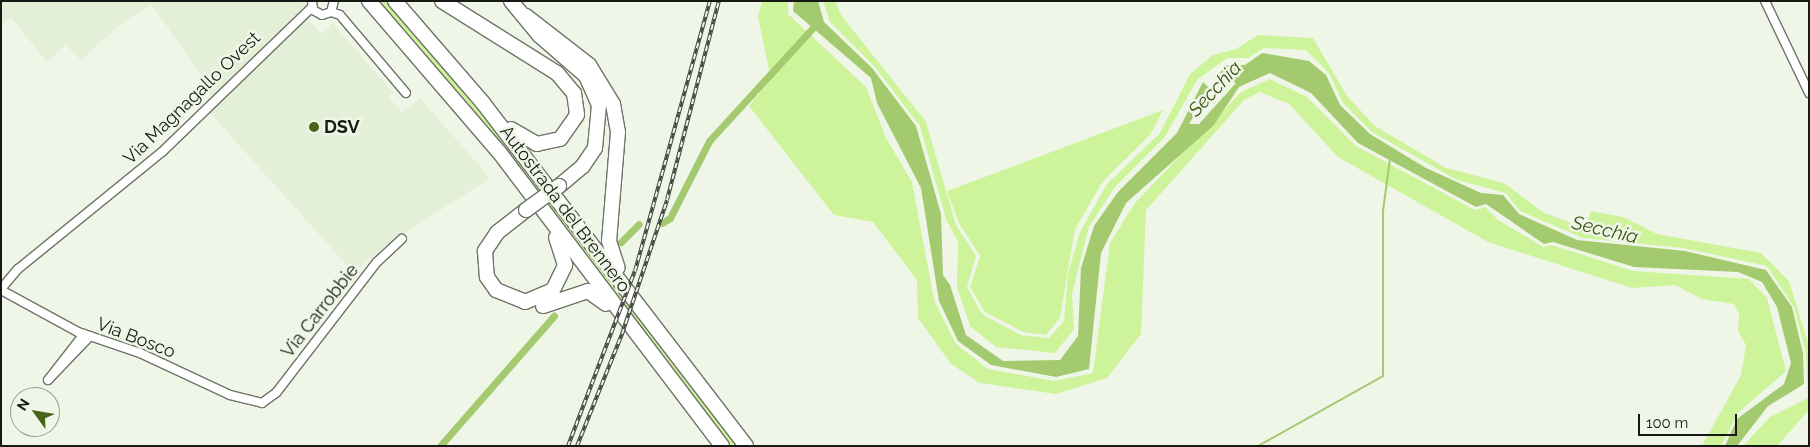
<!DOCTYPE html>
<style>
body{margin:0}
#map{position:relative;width:1810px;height:447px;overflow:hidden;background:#eff6e7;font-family:Raleway,sans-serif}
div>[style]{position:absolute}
.built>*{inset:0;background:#e4efd8}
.green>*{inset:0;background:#cdf49a}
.water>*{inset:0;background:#a4ca70}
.stream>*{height:2px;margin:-1px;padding:0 1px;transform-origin:1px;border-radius:1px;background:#a4ca70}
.canal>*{height:7px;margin:-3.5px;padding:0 3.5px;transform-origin:3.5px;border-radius:3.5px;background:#a4ca70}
.roads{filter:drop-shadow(1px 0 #6e7467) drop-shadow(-1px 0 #6e7467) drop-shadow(0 1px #6e7467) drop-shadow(0 -1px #6e7467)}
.minor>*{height:8px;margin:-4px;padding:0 4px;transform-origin:4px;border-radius:4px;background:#fff}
.motorway>*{height:14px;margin:-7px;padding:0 7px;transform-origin:7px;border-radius:7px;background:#fff}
.rail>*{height:4px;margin-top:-2px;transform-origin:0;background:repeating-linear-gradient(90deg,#eff6e7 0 5.5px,#41443d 0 11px);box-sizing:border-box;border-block:1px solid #41443d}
.bridges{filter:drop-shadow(1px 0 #6e7467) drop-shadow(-1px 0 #6e7467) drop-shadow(0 1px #6e7467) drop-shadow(0 -1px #6e7467)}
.motorway-bridge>*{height:14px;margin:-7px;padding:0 7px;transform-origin:7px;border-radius:7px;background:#fff}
.dots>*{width:14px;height:14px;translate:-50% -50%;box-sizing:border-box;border:2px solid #eff6e7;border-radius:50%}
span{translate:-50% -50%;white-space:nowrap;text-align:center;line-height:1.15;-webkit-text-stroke:5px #eff6e7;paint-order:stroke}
.street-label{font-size:18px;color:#171914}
.poi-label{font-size:18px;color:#171914;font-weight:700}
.left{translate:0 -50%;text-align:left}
.water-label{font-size:19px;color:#3c5414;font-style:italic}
.frame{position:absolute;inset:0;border:2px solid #171914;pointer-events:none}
.north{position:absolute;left:10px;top:387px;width:50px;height:50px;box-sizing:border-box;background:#eff6e7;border:1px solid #999e93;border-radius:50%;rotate:302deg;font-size:14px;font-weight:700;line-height:20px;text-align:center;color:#171914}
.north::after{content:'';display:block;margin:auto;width:18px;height:22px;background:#486416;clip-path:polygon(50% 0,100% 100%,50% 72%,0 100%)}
.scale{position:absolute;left:1638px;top:414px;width:99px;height:22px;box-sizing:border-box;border:2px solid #171914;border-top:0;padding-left:6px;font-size:15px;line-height:18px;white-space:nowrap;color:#171914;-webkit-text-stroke:4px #eff6e7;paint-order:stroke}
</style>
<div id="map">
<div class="built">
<i style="clip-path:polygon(1px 1px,307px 1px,309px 21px,322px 34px,333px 23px,393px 93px,389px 97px,402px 113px,420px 98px,490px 178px,384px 247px,354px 273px,210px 113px,210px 88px,152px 5px,122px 23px,81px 60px,66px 45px,47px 62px,11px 18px,1px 24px)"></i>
</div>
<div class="green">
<i style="clip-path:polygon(372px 1px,388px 1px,478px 102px,741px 446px,727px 446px)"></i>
<i style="clip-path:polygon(762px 1px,788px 1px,788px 14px,866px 87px,886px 138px,912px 182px,934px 300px,956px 344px,988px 369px,1054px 381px,1093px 373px,1110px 243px,1135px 203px,1241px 92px,1270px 79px,1307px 97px,1356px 146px,1475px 210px,1485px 207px,1498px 220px,1543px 247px,1552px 245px,1633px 271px,1749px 279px,1767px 298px,1786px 371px,1738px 413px,1721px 446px,1702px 446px,1741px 375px,1746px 345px,1738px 331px,1739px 313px,1734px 304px,1702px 299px,1675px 285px,1632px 288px,1488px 242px,1338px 157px,1289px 104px,1260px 92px,1244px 100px,1146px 210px,1141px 334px,1107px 378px,1056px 394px,980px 383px,951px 364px,918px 318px,917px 280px,873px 222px,834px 215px,749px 106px,771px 79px,758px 17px)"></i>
<i style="clip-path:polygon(823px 1px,835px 1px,841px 15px,926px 122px,956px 225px,976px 256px,967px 287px,982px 314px,1021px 335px,1049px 338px,1064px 321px,1068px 274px,1080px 232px,1107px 184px,1160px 133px,1190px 74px,1213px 55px,1236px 49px,1258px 35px,1313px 38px,1347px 96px,1375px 126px,1446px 168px,1504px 183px,1544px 213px,1585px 228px,1591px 211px,1623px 217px,1657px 234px,1761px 253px,1789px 281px,1809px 346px,1809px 410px,1777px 446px,1743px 446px,1770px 417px,1808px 398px,1806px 353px,1794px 307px,1767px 266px,1683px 248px,1583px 238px,1520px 211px,1506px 193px,1457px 180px,1372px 132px,1343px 103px,1329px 73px,1306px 50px,1264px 48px,1248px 58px,1227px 58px,1197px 80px,1165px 137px,1114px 188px,1089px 227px,1072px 294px,1074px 329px,1055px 353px,996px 347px,970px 326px,957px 287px,958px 242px,946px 219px,920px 126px,875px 67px,830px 22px)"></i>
<i style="clip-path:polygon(1163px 110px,1150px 135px,1103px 181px,1075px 229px,1060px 318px,1046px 335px,1023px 332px,985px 312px,970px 287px,980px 256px,959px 223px,947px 191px)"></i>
</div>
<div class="water">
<i style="clip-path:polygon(794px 1px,818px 1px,824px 22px,872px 68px,916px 126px,941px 214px,943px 275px,950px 285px,966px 335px,1003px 361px,1060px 360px,1078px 336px,1081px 268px,1094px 226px,1118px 192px,1177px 133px,1203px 82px,1210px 89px,1189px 124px,1199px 124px,1236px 83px,1223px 78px,1220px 73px,1226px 65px,1245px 65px,1262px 53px,1309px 61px,1326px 75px,1340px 105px,1370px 134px,1426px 168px,1481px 193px,1503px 195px,1519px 214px,1577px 240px,1685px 251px,1766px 270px,1792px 307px,1803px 353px,1804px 384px,1768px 406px,1737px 446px,1725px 446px,1737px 419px,1784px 384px,1791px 363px,1777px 307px,1762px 282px,1738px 272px,1634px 267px,1553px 242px,1544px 244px,1486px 204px,1476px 207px,1358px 143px,1311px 93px,1270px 73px,1239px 87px,1213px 126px,1126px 203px,1101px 253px,1089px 369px,1056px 377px,991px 365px,958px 341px,939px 301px,921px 188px,877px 103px,871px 78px,793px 11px)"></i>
</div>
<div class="stream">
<i style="left:1258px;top:446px;width:143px;rotate:-29.2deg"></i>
<i style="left:1383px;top:376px;width:165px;rotate:-90deg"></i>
<i style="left:1383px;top:211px;width:52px;rotate:-82.3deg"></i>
</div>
<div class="canal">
<i style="left:662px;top:223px;width:9px;rotate:-32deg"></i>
<i style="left:670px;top:218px;width:86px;rotate:-63.1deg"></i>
<i style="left:709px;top:141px;width:160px;rotate:-47.5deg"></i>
<i style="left:621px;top:242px;width:25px;rotate:-45deg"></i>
<i style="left:440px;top:446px;width:173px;rotate:-48.8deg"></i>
</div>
<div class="roads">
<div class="minor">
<i style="left:312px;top:1px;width:9px;rotate:84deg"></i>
<i style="left:313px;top:10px;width:10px;rotate:29deg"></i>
<i style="left:322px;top:15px;width:9px;rotate:-18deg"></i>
<i style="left:331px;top:12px;width:11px;rotate:-75deg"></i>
<i style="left:1765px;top:1px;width:102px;rotate:64.4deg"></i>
<i style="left:331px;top:12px;width:9px;rotate:18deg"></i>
<i style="left:340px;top:15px;width:102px;rotate:49.8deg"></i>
<i style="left:1px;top:289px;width:26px;rotate:-50deg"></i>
<i style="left:18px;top:269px;width:186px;rotate:-39.1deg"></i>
<i style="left:162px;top:152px;width:209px;rotate:-44deg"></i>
<i style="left:1px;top:290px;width:88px;rotate:28.6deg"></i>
<i style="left:78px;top:332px;width:65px;rotate:18.7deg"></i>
<i style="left:140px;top:353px;width:99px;rotate:25deg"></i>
<i style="left:230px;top:395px;width:33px;rotate:14deg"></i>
<i style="left:262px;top:403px;width:17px;rotate:-36deg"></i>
<i style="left:276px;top:393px;width:165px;rotate:-52.4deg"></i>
<i style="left:377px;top:262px;width:34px;rotate:-43deg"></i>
<i style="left:84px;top:334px;width:58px;rotate:128deg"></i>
<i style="left:48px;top:380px;width:61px;rotate:-46.3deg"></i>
</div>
<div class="motorway">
<i style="left:369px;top:1px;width:199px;rotate:49.3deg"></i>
<i style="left:499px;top:152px;width:369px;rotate:52.8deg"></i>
<i style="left:395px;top:1px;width:135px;rotate:49.2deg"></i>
<i style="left:483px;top:103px;width:432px;rotate:52.5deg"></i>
<i style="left:442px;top:1px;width:136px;rotate:32.1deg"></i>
<i style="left:557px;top:73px;width:26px;rotate:50deg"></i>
<i style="left:574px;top:93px;width:22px;rotate:82deg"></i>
<i style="left:577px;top:115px;width:29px;rotate:125deg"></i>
<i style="left:560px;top:139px;width:24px;rotate:168deg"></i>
<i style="left:537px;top:144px;width:30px;rotate:-150deg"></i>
<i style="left:511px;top:1px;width:45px;rotate:50.4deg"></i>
<i style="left:540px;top:36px;width:61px;rotate:41deg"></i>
<i style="left:586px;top:76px;width:32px;rotate:66deg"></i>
<i style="left:599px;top:105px;width:43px;rotate:95.3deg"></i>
<i style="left:595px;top:148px;width:22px;rotate:124deg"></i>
<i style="left:583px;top:166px;width:31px;rotate:140deg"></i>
<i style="left:526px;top:16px;width:80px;rotate:37.9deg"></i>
<i style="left:589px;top:65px;width:46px;rotate:58.4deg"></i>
<i style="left:613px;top:104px;width:28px;rotate:80deg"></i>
<i style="left:618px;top:132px;width:109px;rotate:94.7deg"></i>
<i style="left:609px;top:241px;width:28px;rotate:72deg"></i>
<i style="left:526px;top:210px;width:37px;rotate:142deg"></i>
<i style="left:497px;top:233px;width:22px;rotate:124deg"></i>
<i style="left:485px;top:251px;width:26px;rotate:86deg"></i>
<i style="left:487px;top:277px;width:16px;rotate:55deg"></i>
<i style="left:496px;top:290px;width:31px;rotate:22deg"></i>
<i style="left:525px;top:302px;width:30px;rotate:-23deg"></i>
<i style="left:553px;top:290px;width:28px;rotate:-64deg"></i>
<i style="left:565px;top:265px;width:29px;rotate:-108deg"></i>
<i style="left:543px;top:306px;width:47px;rotate:-18.4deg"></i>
<i style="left:588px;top:291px;width:22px;rotate:36deg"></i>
</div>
</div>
<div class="rail">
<i style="left:568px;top:446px;width:187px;rotate:-69.1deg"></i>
<i style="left:635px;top:271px;width:280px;rotate:-74.5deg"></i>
<i style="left:577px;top:446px;width:121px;rotate:-68.1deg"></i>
<i style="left:622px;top:334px;width:141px;rotate:-71.4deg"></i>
<i style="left:667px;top:200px;width:206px;rotate:-75.4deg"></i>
</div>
<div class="bridges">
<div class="motorway-bridge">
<i style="left:526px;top:210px;width:41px;rotate:-36deg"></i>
</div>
</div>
<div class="dots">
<i style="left:314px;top:127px;background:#486416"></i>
</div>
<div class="street-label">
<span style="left:192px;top:98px;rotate:-44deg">Via Magnagallo Ovest</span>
<span style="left:565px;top:209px;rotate:53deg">Autostrada del Brennero</span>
<span style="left:320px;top:311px;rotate:-52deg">Via Carrobbie</span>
<span style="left:136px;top:338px;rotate:21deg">Via Bosco</span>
</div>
<div class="poi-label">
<span class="left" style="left:324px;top:127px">DSV</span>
</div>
<div class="water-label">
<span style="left:1215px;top:89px;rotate:-47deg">Secchia</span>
<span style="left:1605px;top:230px;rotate:13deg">Secchia</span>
</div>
<div class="frame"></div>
<div class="north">N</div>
<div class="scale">100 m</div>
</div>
